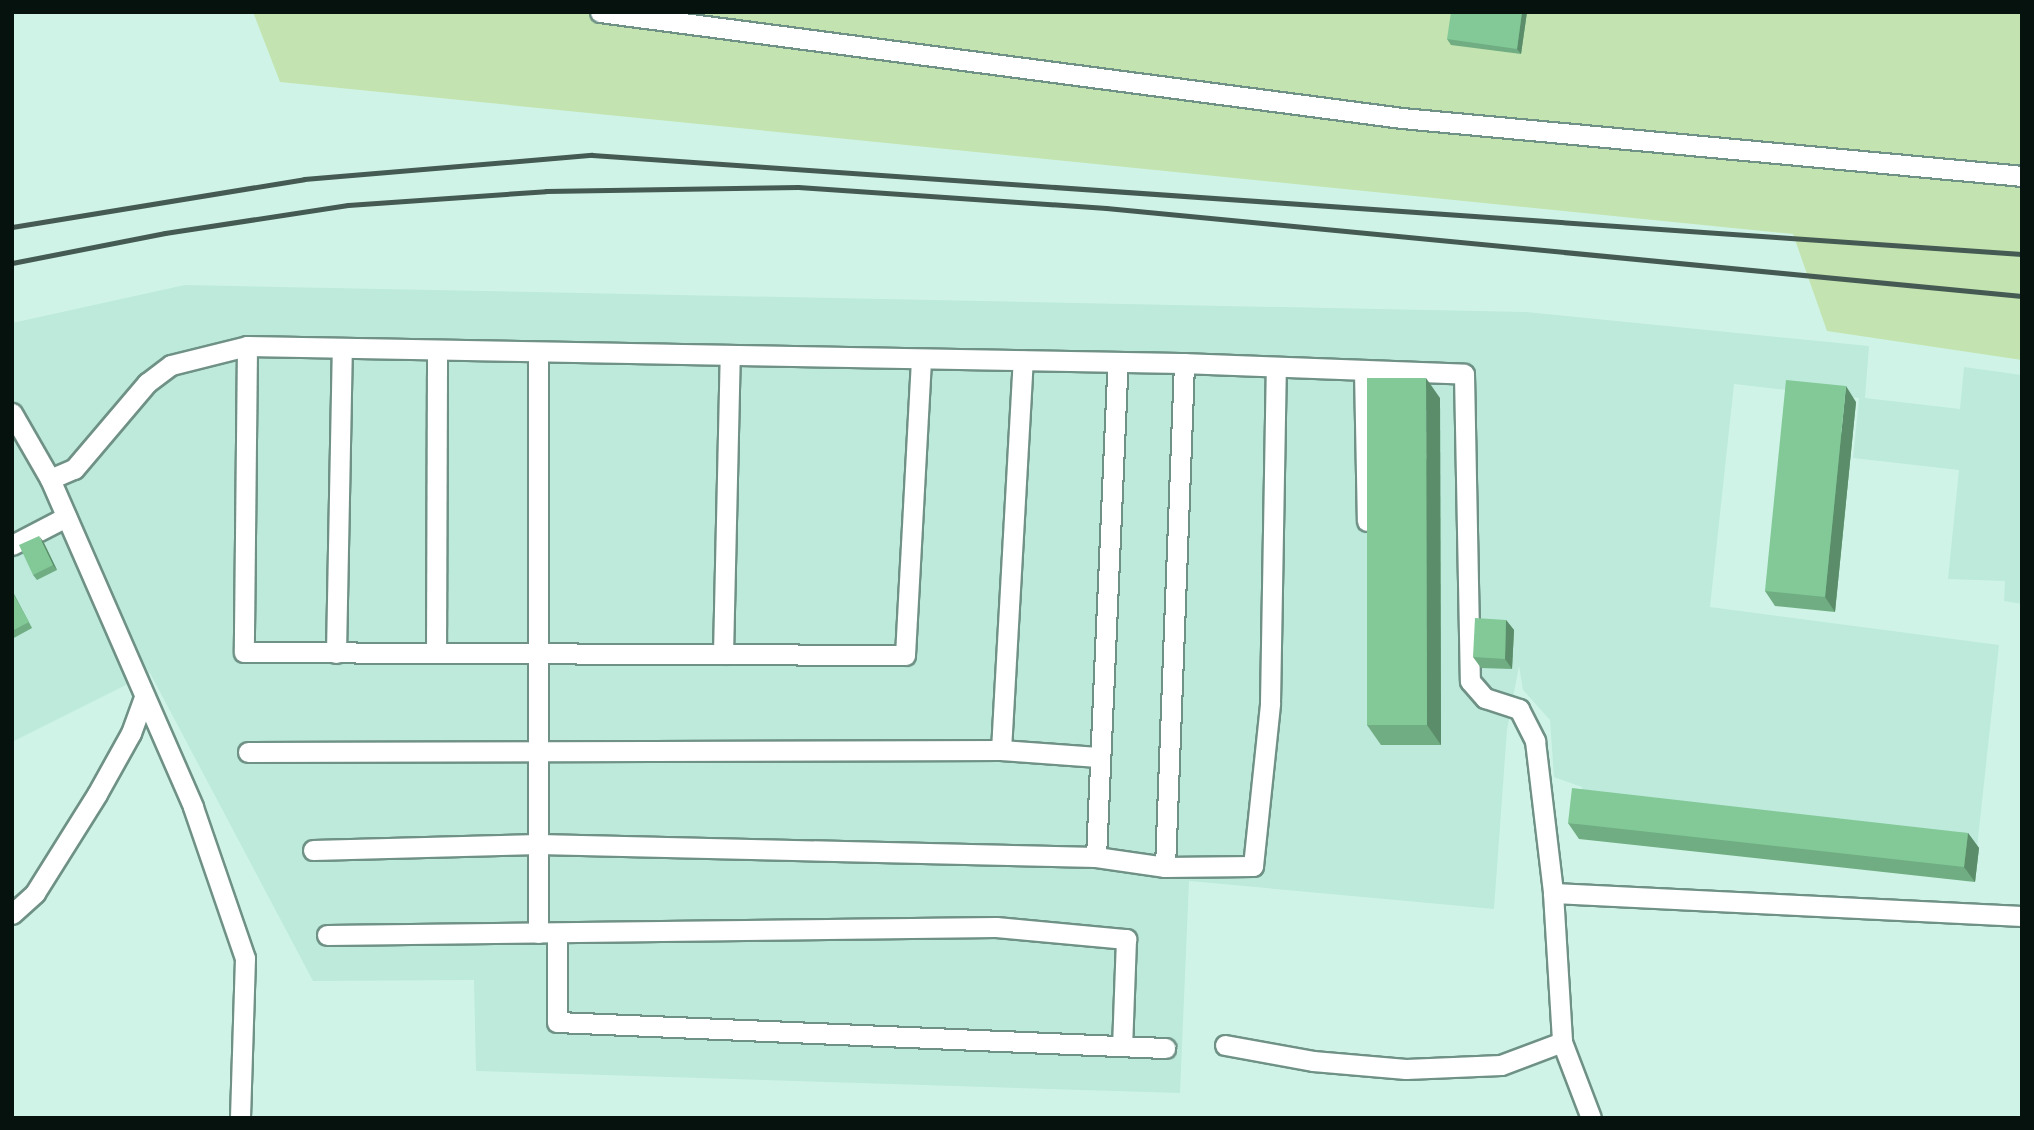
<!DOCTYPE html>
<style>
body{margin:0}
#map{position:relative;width:2034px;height:1130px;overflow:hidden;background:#cff4e7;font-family:Helvetica,sans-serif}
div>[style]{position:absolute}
.built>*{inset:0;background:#bdeadb}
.green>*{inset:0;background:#c3e4b0}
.roads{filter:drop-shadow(2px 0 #6f9186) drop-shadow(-2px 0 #6f9186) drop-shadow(0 2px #6f9186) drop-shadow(0 -2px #6f9186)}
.lane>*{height:19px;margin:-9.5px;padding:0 9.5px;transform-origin:9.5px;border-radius:9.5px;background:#fff}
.rail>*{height:5px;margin:-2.5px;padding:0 2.5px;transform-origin:2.5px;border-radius:2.5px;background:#455a53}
.wall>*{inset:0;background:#70ad82}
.shaded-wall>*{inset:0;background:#5b8d6a}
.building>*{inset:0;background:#82c997}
span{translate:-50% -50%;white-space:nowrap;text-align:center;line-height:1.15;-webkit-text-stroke:5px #cff4e7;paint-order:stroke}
.frame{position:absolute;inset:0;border:14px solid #05120e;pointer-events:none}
</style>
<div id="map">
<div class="built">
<i style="clip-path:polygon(185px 285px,1526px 312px,1869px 346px,1865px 398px,1960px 409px,1964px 367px,2022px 375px,2022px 604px,2004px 601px,2005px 581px,1948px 579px,1959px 470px,1853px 458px,1859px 398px,1734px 384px,1710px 607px,1999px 645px,1976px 857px,1580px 816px,1582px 787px,1554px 777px,1550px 720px,1523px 690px,1519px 666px,1507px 730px,1494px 909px,1189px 881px,1180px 1093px,476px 1071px,474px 980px,313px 981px,150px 673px,12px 742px,12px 323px)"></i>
</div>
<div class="green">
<i style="clip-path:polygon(253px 12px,2022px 12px,2022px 360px,1827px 331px,1793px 234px,280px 82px)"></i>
</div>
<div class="roads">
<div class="lane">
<i style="left:600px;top:12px;width:809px;rotate:7.53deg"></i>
<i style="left:1402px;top:118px;width:623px;rotate:5.34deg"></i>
<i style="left:247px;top:346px;width:306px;rotate:90.6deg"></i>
<i style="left:244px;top:652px;width:661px;rotate:0.26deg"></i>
<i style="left:905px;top:655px;width:296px;rotate:-86.9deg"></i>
<i style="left:538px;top:352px;width:581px;rotate:90deg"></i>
<i style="left:1364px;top:370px;width:151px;rotate:88.9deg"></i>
<i style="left:12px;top:413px;width:76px;rotate:60.1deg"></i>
<i style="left:50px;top:479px;width:358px;rotate:66.4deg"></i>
<i style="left:193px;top:807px;width:160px;rotate:71deg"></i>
<i style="left:245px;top:958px;width:160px;rotate:91.8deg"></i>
<i style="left:50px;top:479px;width:26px;rotate:-23deg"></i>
<i style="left:74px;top:469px;width:113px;rotate:-49.7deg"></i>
<i style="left:147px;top:383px;width:30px;rotate:-37deg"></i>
<i style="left:171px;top:365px;width:78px;rotate:-14deg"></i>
<i style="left:247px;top:346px;width:937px;rotate:1.04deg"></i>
<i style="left:1184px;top:363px;width:280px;rotate:2.2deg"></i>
<i style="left:1464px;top:374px;width:307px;rotate:88.9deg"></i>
<i style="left:1470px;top:681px;width:23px;rotate:49deg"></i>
<i style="left:1485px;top:698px;width:36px;rotate:18deg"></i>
<i style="left:1519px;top:709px;width:36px;rotate:63deg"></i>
<i style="left:1535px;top:741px;width:153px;rotate:83.2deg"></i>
<i style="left:1553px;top:893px;width:149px;rotate:86.5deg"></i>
<i style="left:1562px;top:1042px;width:81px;rotate:69.1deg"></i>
<i style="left:12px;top:545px;width:61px;rotate:-27.4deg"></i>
<i style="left:336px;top:653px;width:305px;rotate:-88.9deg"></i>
<i style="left:436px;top:653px;width:303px;rotate:-89.8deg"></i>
<i style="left:723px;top:654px;width:299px;rotate:-88.7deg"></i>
<i style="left:1001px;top:750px;width:390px;rotate:-86.8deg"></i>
<i style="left:248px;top:752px;width:753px;rotate:-0.15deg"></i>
<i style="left:1001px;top:750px;width:97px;rotate:4.1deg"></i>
<i style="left:313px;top:850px;width:225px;rotate:-1.5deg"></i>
<i style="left:538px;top:844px;width:558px;rotate:1.33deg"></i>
<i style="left:1096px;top:857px;width:70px;rotate:8.2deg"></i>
<i style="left:1165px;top:867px;width:88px;rotate:-0.7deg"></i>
<i style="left:1253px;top:866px;width:164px;rotate:-84deg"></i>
<i style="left:1270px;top:703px;width:336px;rotate:-89deg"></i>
<i style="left:1096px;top:857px;width:495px;rotate:-87.5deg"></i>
<i style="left:1165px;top:867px;width:504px;rotate:-87.84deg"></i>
<i style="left:1553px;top:893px;width:470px;rotate:2.8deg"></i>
<i style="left:12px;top:914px;width:31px;rotate:-42deg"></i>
<i style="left:35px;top:893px;width:117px;rotate:-57.9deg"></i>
<i style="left:97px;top:794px;width:70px;rotate:-60.9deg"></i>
<i style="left:131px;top:733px;width:37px;rotate:-70deg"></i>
<i style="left:557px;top:934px;width:88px;rotate:90deg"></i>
<i style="left:557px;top:1022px;width:609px;rotate:2.45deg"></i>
<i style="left:327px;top:935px;width:669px;rotate:-0.69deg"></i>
<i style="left:996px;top:927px;width:131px;rotate:5.3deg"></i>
<i style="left:1126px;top:939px;width:107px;rotate:92.1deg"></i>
<i style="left:1225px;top:1045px;width:89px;rotate:10.3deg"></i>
<i style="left:1313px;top:1061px;width:93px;rotate:4.9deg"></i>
<i style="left:1406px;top:1069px;width:95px;rotate:-2.4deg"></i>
<i style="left:1501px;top:1065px;width:65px;rotate:-20.7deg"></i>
</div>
</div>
<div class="rail">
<i style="left:12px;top:227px;width:296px;rotate:-9.3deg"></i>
<i style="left:304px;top:179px;width:289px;rotate:-4.8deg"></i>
<i style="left:592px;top:155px;width:1433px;rotate:3.96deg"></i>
<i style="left:12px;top:263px;width:156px;rotate:-11.1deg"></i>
<i style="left:165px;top:233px;width:185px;rotate:-8.7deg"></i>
<i style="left:348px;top:205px;width:198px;rotate:-4deg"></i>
<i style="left:546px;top:191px;width:252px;rotate:-0.9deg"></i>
<i style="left:798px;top:187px;width:309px;rotate:3.9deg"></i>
<i style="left:1106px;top:208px;width:920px;rotate:5.49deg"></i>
</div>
<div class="wall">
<i style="clip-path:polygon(1527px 12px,1521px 54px,1451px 45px,1447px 39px)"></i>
<i style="clip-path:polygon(1440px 398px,1441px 745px,1381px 745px,1367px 725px)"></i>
<i style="clip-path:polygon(1856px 402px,1835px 612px,1775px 606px,1765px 591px)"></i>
<i style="clip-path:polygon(43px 541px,57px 570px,37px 580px,33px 575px)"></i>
<i style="clip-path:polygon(12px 590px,32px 628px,12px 639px)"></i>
<i style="clip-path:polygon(1506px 620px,1514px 630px,1512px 669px,1481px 668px,1473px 657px)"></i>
<i style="clip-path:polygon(1568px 823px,1968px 833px,1979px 848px,1975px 882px,1579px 839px)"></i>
</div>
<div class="shaded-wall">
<i style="clip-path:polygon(1522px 12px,1527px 12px,1521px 54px,1517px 49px)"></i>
<i style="clip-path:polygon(1426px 378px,1440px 398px,1441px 745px,1427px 725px)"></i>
<i style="clip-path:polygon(1846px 386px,1856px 402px,1835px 612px,1825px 597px)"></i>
<i style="clip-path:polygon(39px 536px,43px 541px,57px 570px,53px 565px)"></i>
<i style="clip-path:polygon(1506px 620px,1514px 630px,1512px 669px,1505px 659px)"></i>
<i style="clip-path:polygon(1968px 833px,1979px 848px,1975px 882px,1964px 867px)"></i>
</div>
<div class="building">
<i style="clip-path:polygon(1451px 12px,1522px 12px,1517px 49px,1447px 39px)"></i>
<i style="clip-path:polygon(1367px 378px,1426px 378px,1427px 725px,1367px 725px)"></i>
<i style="clip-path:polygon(1786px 380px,1846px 386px,1825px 597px,1765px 591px)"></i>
<i style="clip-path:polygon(39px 536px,53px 565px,33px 575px,19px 545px)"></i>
<i style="clip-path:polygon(12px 592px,29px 622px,12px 631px)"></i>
<i style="clip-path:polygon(1475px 618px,1506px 620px,1505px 659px,1473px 657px)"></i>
<i style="clip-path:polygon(1572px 788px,1968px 833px,1964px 867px,1568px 823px)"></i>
</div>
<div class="frame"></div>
</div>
